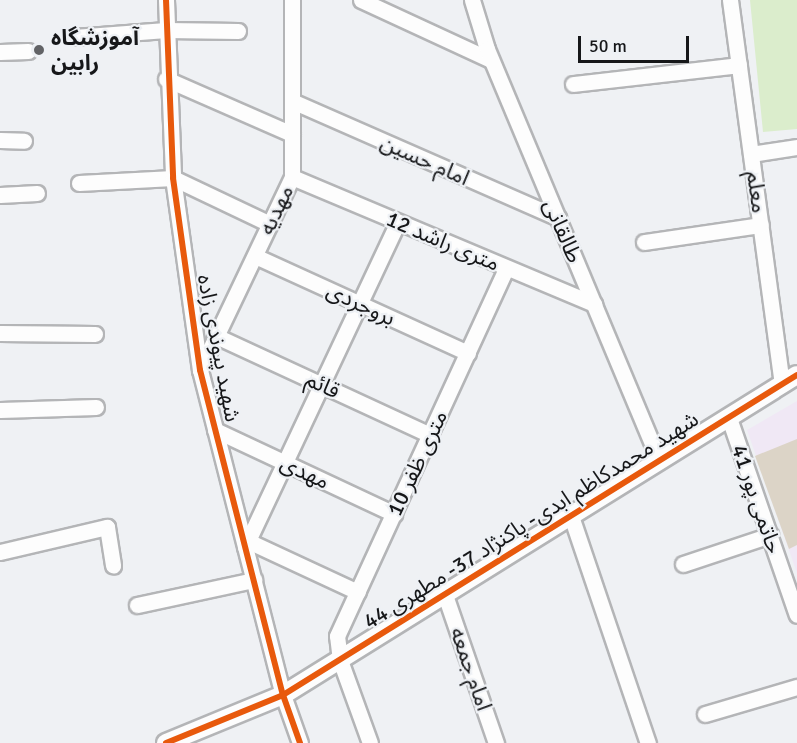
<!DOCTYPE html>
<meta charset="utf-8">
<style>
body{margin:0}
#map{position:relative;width:797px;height:743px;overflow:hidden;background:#eff1f4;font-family:Signika,"Noto Sans Arabic",sans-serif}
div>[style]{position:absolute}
.medical>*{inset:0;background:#f0e8f5}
.green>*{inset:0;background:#dbedcc}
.building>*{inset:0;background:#dcd4c7}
.roads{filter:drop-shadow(2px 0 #b4b5b7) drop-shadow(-2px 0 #b4b5b7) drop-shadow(0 2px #b4b5b7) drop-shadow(0 -2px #b4b5b7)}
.minor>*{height:15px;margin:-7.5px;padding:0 7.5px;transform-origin:7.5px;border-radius:7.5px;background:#fdfdfd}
.tertiary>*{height:18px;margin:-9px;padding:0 9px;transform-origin:9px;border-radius:9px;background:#fdfdfd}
.cycleway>*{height:6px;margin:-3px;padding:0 3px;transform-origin:3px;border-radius:3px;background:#e8590c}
.dots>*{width:16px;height:16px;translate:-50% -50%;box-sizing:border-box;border:3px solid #eef1f5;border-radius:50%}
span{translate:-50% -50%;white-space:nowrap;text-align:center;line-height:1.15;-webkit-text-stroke:4.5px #eef1f5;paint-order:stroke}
.poi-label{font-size:22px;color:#161719;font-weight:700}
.left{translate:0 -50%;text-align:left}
.street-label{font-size:22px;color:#161719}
.scale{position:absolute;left:578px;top:36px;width:111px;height:27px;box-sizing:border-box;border:3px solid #161719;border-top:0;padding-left:8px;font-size:18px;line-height:21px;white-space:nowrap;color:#161719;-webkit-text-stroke:4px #eef1f5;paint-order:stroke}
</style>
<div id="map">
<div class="medical">
<i style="clip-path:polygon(797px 401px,797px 573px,747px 430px)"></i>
</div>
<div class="green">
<i style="clip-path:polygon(750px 0,797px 0,797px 129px,763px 132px)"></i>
</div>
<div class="building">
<i style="clip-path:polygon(797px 439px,797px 545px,789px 549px,755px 456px)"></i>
</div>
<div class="roads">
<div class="minor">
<i style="left:166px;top:0;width:178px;rotate:87.7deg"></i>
<i style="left:173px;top:178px;width:194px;rotate:82deg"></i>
<i style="left:200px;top:370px;width:335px;rotate:75.7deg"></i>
<i style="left:283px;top:695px;width:51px;rotate:70.5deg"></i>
<i style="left:361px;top:0;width:143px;rotate:24.8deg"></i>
<i style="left:472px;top:0;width:51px;rotate:73deg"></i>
<i style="left:487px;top:49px;width:446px;rotate:67.3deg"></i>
<i style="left:730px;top:0;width:388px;rotate:82.3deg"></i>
<i style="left:74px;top:37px;width:92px;rotate:-4.4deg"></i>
<i style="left:166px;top:30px;width:72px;rotate:0.8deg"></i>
<i style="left:0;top:52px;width:28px;rotate:-2deg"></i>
<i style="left:166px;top:79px;width:137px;rotate:23.6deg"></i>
<i style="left:573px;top:84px;width:167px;rotate:-6.5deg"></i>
<i style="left:292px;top:101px;width:291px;rotate:23.7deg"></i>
<i style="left:0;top:140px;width:24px;rotate:2deg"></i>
<i style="left:751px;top:154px;width:47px;rotate:-8.7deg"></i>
<i style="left:292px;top:177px;width:328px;rotate:22.8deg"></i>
<i style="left:79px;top:183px;width:94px;rotate:-3deg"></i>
<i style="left:173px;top:178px;width:107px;rotate:25.4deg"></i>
<i style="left:0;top:195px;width:37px;rotate:-3deg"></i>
<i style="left:644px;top:242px;width:118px;rotate:-8.3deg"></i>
<i style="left:255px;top:256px;width:234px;rotate:24.5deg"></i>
<i style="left:0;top:333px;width:95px;rotate:0.6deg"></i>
<i style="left:216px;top:336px;width:236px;rotate:24.8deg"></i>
<i style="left:200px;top:370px;width:214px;rotate:-64.5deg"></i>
<i style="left:292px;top:177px;width:177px;rotate:-90deg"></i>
<i style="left:0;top:410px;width:96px;rotate:-1.8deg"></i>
<i style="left:729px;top:418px;width:208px;rotate:71deg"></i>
<i style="left:215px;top:430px;width:198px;rotate:25.1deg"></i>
<i style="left:571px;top:516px;width:240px;rotate:71.3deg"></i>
<i style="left:248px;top:541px;width:121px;rotate:24.9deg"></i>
<i style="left:245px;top:547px;width:359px;rotate:-64.8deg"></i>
<i style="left:0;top:552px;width:110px;rotate:-13.2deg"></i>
<i style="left:107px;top:527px;width:39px;rotate:81deg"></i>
<i style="left:683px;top:564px;width:92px;rotate:-18.4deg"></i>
<i style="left:445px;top:595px;width:157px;rotate:71deg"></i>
<i style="left:137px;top:605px;width:120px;rotate:-12.1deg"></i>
<i style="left:705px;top:714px;width:96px;rotate:-16.4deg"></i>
<i style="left:370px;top:743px;width:88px;rotate:-109.9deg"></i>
<i style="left:340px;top:660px;width:24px;rotate:-97deg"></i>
<i style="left:337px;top:636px;width:405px;rotate:-65.3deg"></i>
</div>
<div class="tertiary">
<i style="left:166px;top:743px;width:126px;rotate:-22.3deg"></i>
<i style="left:283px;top:695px;width:605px;rotate:-31.91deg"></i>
</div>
</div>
<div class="cycleway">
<i style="left:166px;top:0;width:178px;rotate:87.7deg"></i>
<i style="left:173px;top:178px;width:194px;rotate:82deg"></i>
<i style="left:200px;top:370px;width:335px;rotate:75.7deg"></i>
<i style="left:283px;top:695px;width:51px;rotate:70.5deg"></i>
<i style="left:166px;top:743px;width:126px;rotate:-22.3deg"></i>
<i style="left:283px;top:695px;width:605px;rotate:-31.91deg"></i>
</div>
<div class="dots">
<i style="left:39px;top:50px;background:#626366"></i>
</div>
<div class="poi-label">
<span class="left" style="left:51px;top:50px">آموزشگاه<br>رابین</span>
</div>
<div class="street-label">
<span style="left:425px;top:160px;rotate:24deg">امام حسین</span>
<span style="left:757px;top:192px;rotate:82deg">معلم</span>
<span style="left:276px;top:210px;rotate:-65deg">مهدیه</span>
<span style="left:563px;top:231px;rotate:67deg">طالقانی</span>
<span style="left:443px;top:241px;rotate:23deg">12 متری راشد</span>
<span style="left:361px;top:304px;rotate:25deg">بروجردی</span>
<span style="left:219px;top:348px;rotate:79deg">شهید پیوندی زاده</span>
<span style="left:323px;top:385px;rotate:25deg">قائم</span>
<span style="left:417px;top:463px;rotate:-65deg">10 متری ظفر</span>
<span style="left:305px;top:472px;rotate:25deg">مهدی</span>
<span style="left:757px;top:499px;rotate:71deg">حاتمی پور 41</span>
<span style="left:531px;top:520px;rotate:-32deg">شهید محمدکاظم ابدی- پاکنژاد 37- مطهری 44</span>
<span style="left:471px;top:669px;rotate:71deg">امام جمعه</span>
</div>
<div class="scale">50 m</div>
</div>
